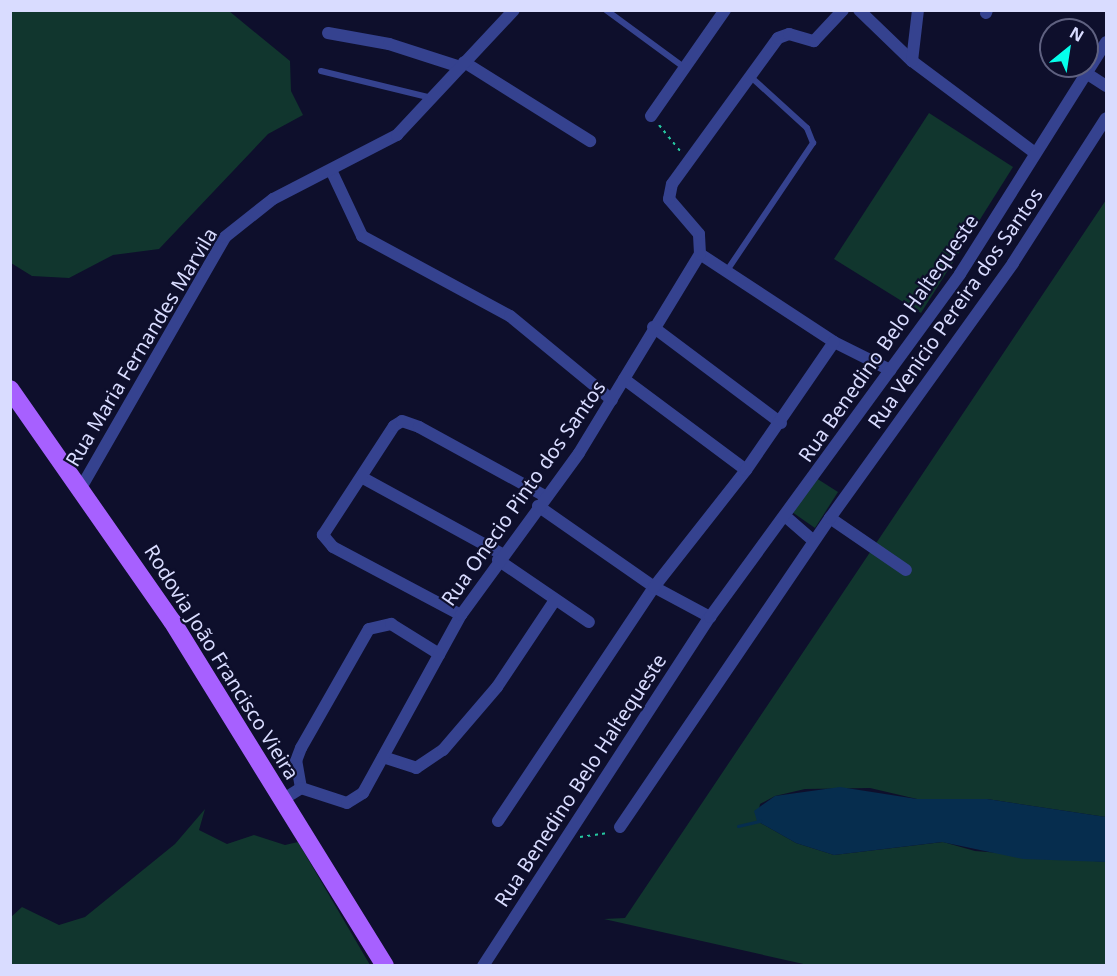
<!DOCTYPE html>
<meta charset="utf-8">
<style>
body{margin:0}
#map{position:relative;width:1117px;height:976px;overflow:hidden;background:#0e0f2c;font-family:"Noto Sans",sans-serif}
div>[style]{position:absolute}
.green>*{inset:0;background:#11362e}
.water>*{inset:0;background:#062d4e}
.stream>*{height:3px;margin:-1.5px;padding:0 1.5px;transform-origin:1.5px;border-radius:1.5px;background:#062d4e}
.path>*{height:2px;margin-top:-1px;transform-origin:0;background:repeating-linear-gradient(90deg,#25c7a0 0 3px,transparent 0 7.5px)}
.lane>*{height:6px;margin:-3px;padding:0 3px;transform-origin:3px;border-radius:3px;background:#35428f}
.street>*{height:12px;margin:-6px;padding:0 6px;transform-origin:6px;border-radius:6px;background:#35428f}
.primary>*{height:18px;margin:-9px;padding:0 9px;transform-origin:9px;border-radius:9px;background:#a760ff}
span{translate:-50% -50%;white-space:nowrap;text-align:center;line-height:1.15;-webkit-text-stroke:4.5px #0e0f2c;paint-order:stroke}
.street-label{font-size:20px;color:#d9dcff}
.frame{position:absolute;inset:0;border:12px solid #d9dcff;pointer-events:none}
.north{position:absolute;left:1039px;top:18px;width:60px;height:60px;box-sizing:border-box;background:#0e0f2c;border:2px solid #5f6180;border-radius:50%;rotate:30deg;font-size:16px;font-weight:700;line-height:24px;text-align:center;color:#d9dcff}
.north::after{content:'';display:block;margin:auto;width:21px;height:27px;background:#05ffeb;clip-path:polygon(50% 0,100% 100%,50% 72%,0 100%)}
</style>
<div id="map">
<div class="green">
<i style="clip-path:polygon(10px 11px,229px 11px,290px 61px,291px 91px,303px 115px,268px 134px,159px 249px,113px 255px,69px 278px,32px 276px,11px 263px)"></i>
<i style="clip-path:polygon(929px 113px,1013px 167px,921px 313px,834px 259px)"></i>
<i style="clip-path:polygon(1106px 200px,1106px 817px,987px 799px,917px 799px,870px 788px,805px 789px,775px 796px,760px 804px,757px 821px,796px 843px,834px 855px,943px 842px,975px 851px,1106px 862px,1106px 965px,808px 965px,604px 919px,625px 918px)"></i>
<i style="clip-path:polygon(816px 478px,838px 492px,815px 528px,792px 512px)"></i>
<i style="clip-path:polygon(205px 809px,199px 830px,227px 844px,254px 835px,285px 845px,298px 842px,370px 965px,11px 965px,11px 917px,22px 907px,59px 925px,85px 917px,175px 844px)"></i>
</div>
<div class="water">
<i style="clip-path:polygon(840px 787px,917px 799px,987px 799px,1106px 817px,1106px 862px,1023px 859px,942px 842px,834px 855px,796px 843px,757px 821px,754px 811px,775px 796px)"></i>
</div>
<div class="stream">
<i style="left:738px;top:826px;width:23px;rotate:-13deg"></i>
</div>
<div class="path">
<i style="left:659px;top:125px;width:36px;rotate:51deg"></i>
<i style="left:580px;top:837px;width:30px;rotate:-8deg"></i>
</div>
<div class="lane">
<i style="left:606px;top:10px;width:98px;rotate:36.3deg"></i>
<i style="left:321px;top:71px;width:114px;rotate:13.7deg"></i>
<i style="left:726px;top:272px;width:156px;rotate:-56deg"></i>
<i style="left:813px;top:143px;width:16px;rotate:-112deg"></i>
<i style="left:807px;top:128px;width:76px;rotate:-137.7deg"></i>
</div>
<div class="street">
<i style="left:859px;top:10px;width:74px;rotate:43.9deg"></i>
<i style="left:912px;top:61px;width:154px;rotate:36.8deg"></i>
<i style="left:986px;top:13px;width:3px;rotate:-72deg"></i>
<i style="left:328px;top:33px;width:62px;rotate:10.2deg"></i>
<i style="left:389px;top:44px;width:75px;rotate:17.9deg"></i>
<i style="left:912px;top:61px;width:51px;rotate:-83.3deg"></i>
<i style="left:464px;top:62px;width:149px;rotate:32.1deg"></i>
<i style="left:1086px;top:73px;width:24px;rotate:33deg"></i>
<i style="left:651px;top:116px;width:129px;rotate:-55.1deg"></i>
<i style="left:331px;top:170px;width:73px;rotate:64.8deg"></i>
<i style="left:362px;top:236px;width:168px;rotate:28.4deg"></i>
<i style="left:510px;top:316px;width:132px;rotate:39.5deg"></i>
<i style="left:700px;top:254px;width:160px;rotate:33.3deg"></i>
<i style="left:834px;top:342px;width:63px;rotate:26.6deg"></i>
<i style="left:653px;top:327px;width:160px;rotate:36.9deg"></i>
<i style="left:624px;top:379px;width:152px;rotate:36.7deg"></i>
<i style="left:363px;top:478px;width:158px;rotate:28.7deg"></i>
<i style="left:82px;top:486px;width:287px;rotate:-60.1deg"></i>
<i style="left:225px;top:237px;width:61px;rotate:-38.4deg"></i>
<i style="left:273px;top:199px;width:140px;rotate:-27.3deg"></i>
<i style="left:397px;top:135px;width:171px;rotate:-46.9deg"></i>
<i style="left:538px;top:506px;width:141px;rotate:34.9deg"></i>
<i style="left:654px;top:587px;width:64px;rotate:28.2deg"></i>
<i style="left:785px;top:516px;width:38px;rotate:41deg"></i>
<i style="left:830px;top:518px;width:92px;rotate:34.4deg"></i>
<i style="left:498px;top:560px;width:110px;rotate:34.3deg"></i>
<i style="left:461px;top:615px;width:145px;rotate:-152deg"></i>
<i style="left:333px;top:547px;width:16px;rotate:-130deg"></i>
<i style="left:323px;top:535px;width:130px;rotate:-56.9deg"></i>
<i style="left:394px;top:426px;width:9px;rotate:-32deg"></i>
<i style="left:402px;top:421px;width:18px;rotate:19deg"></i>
<i style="left:419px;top:427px;width:144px;rotate:28.7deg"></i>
<i style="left:383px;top:757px;width:35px;rotate:18deg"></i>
<i style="left:416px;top:768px;width:32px;rotate:-34deg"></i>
<i style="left:443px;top:750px;width:83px;rotate:-49.4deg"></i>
<i style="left:497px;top:687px;width:105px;rotate:-56.3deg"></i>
<i style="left:301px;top:788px;width:27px;rotate:-100deg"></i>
<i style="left:296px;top:761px;width:14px;rotate:-69deg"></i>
<i style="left:301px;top:748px;width:137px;rotate:-60.3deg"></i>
<i style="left:369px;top:629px;width:23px;rotate:-13deg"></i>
<i style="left:391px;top:624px;width:57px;rotate:32deg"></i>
<i style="left:282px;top:800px;width:22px;rotate:-32deg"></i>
<i style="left:301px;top:788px;width:48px;rotate:18.1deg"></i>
<i style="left:347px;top:803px;width:19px;rotate:-32deg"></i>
<i style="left:363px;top:793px;width:203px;rotate:-61.2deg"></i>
<i style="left:461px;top:615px;width:200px;rotate:-53.9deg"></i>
<i style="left:579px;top:453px;width:233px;rotate:-58.7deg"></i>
<i style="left:700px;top:254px;width:20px;rotate:-93deg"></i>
<i style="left:699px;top:234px;width:46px;rotate:-130.6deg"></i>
<i style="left:669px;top:199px;width:15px;rotate:-79deg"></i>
<i style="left:672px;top:184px;width:180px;rotate:-54deg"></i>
<i style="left:778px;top:38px;width:12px;rotate:-20deg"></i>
<i style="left:789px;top:34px;width:26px;rotate:16deg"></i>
<i style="left:814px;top:41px;width:42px;rotate:-46.9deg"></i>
<i style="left:498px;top:821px;width:281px;rotate:-56.3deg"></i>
<i style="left:654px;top:587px;width:149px;rotate:-51.8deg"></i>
<i style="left:746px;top:470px;width:155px;rotate:-55.5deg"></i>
<i style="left:620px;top:827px;width:374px;rotate:-55.8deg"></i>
<i style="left:830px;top:518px;width:314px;rotate:-54.3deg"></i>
<i style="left:1013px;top:263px;width:172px;rotate:-57.3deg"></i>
<i style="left:483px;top:966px;width:416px;rotate:-57deg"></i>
<i style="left:710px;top:617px;width:424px;rotate:-53.9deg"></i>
<i style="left:960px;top:274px;width:274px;rotate:-57.8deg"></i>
</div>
<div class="primary">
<i style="left:10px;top:389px;width:283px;rotate:55.1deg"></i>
<i style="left:172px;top:621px;width:405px;rotate:58.3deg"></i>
</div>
<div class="street-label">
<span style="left:955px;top:308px;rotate:-55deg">Rua Venicio Pereira dos Santos</span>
<span style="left:888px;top:338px;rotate:-55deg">Rua Benedino Belo Haltequeste</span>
<span style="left:141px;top:347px;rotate:-59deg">Rua Maria Fernandes Marvila</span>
<span style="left:523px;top:493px;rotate:-55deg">Rua Onecio Pinto dos Santos</span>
<span style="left:222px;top:662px;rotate:58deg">Rodovia João Francisco Vieira</span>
<span style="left:580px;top:780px;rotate:-57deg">Rua Benedino Belo Haltequeste</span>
</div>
<div class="frame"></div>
<div class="north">N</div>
</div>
